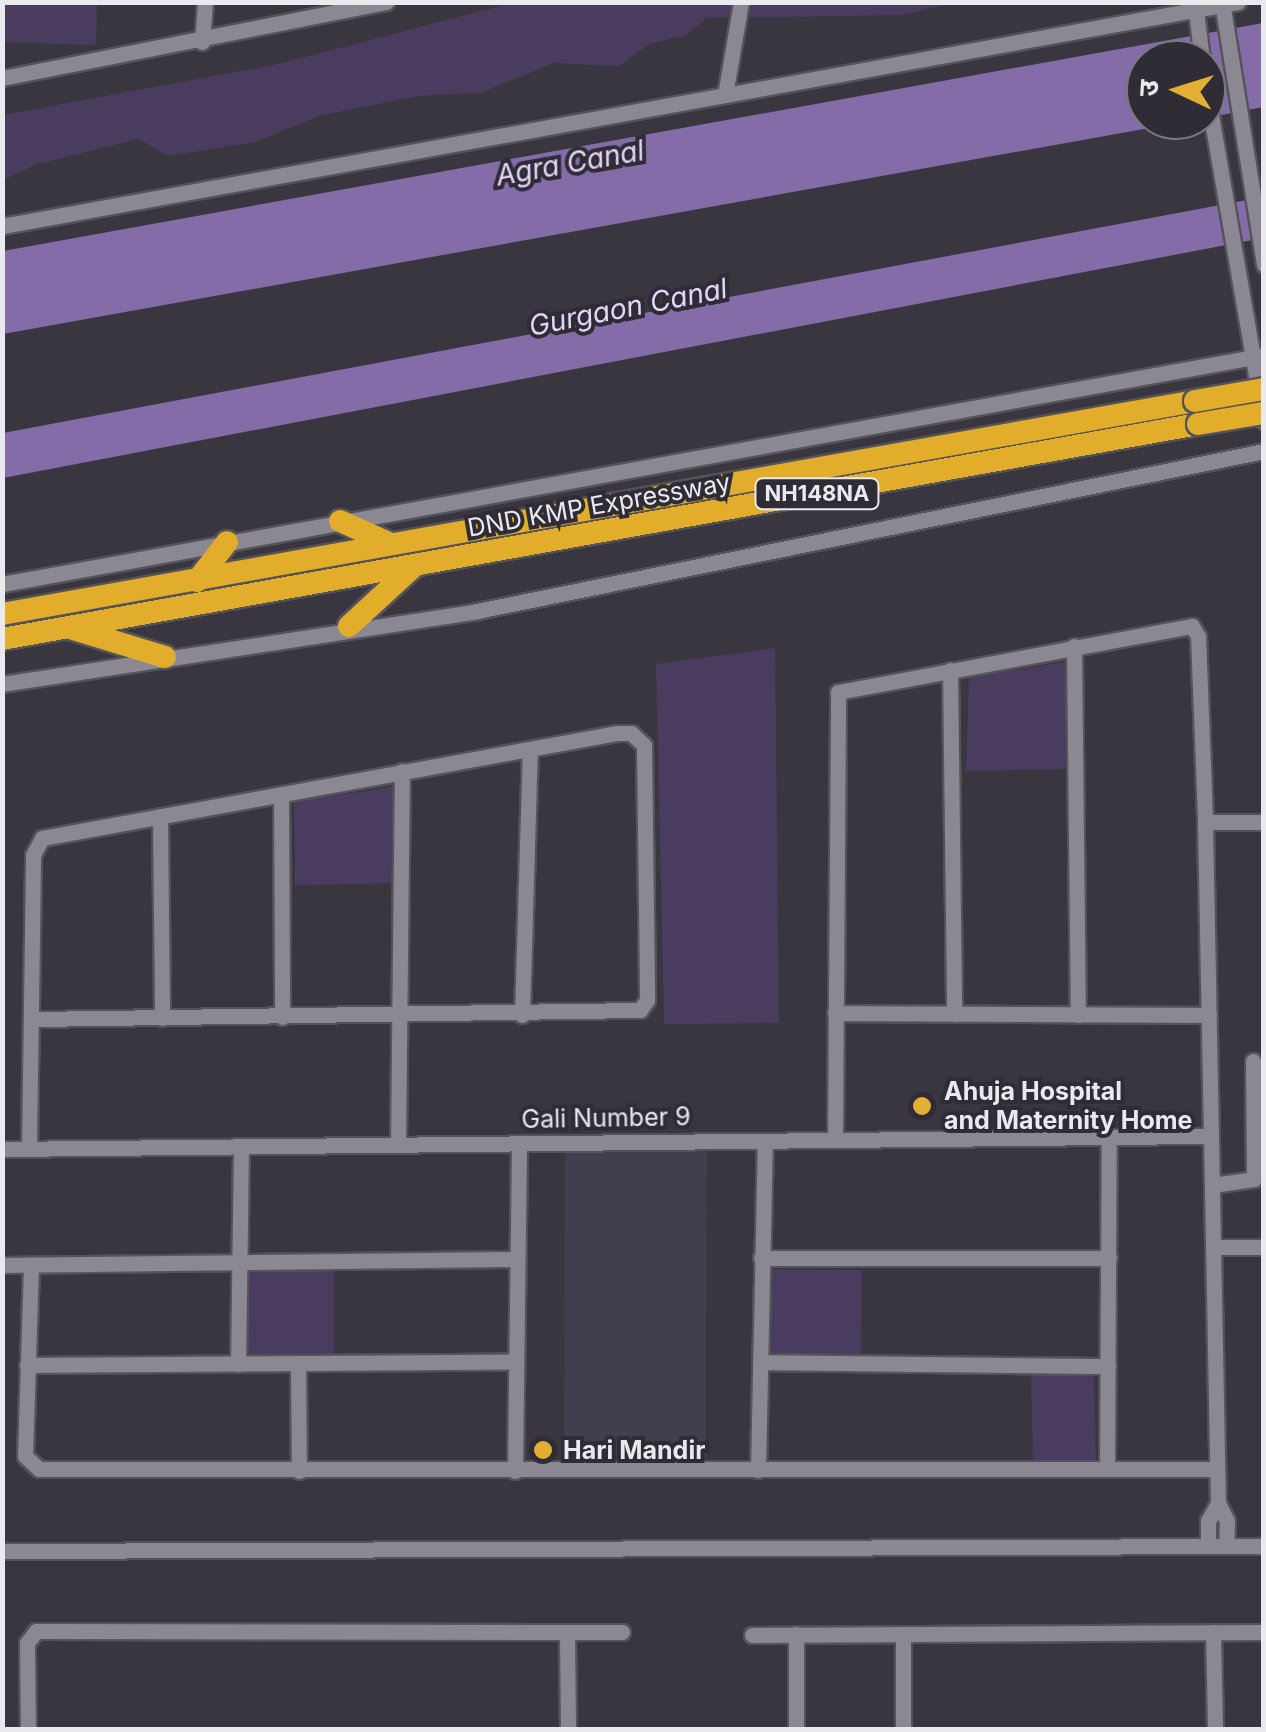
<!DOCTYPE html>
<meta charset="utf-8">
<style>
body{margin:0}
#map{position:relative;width:1266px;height:1732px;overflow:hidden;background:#39363f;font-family:Inter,"Noto Sans Devanagari",sans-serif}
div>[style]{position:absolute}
.built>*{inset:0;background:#433e4d}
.green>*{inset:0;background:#493c5e}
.water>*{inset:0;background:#846ca9}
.roads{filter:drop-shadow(2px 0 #55535a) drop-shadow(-2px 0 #55535a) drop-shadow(0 2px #55535a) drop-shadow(0 -2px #55535a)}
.minor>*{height:15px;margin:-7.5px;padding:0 7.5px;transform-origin:7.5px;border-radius:7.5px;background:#8c8893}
.highway>*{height:22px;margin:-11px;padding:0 11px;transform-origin:11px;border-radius:11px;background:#e2ad2b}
.bridges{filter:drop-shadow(2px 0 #55535a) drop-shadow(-2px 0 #55535a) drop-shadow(0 2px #55535a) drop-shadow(0 -2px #55535a)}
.highway-bridge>*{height:22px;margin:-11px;padding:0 11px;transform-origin:11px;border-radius:11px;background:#e2ad2b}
.dots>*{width:28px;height:28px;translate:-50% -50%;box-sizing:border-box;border:5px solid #2f2c35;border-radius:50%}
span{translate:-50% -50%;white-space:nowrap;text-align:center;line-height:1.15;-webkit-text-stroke:8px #2f2c35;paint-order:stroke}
.shield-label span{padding:2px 8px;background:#2f2c35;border:2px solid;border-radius:8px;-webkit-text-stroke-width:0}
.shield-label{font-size:22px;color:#eae9ee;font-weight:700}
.street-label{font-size:25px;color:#eae9ee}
.poi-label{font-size:25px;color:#eae9ee;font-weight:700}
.left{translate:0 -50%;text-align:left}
.water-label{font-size:28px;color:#e2d5f9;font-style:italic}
.frame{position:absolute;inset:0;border:5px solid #eae9ee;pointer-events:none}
.north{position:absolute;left:1126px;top:40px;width:100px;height:100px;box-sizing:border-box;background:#2f2c35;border:2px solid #7a787f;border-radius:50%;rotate:274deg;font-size:28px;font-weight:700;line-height:40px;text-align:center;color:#eae9ee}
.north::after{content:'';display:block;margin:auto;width:35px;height:45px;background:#e2af34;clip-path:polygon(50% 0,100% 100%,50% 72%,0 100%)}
</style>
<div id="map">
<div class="built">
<i style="clip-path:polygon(565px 1150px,707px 1150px,706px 1459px,564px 1459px)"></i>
</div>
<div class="green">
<i style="clip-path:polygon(3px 2px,97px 3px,96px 45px,3px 42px)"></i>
<i style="clip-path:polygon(512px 3px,954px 3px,902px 15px,707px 18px,686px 35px,649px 44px,619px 66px,554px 63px,480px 93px,420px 96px,322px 115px,255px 142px,168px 156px,139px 139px,35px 165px,3px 180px,3px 115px,278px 64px)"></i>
<i style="clip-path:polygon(775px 648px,779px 1023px,664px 1024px,656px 664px)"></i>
<i style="clip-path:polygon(1072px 661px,1071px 769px,966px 771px,969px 677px)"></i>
<i style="clip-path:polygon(396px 786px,396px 883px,295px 885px,294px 802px)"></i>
<i style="clip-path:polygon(772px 1269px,862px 1270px,861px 1354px,771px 1353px)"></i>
<i style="clip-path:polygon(334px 1270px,334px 1357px,247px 1357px,247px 1271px)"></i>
<i style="clip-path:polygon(1094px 1375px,1096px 1460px,1033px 1461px,1031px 1376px)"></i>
</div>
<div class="water">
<i style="clip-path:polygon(1263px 23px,1263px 107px,1206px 118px,1206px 60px,1146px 60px,1146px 120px,1194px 120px,3px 334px,3px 251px)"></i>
<i style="clip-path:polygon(1263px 197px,1263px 238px,3px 478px,3px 433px)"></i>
</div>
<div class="roads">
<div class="minor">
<i style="left:1195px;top:2px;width:58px;rotate:83.1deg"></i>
<i style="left:1222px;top:2px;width:266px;rotate:80.9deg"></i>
<i style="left:202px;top:42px;width:40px;rotate:-85.7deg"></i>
<i style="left:2px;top:78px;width:392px;rotate:-11.2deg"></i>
<i style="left:1206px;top:86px;width:340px;rotate:80.2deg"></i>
<i style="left:725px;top:95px;width:94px;rotate:-80.2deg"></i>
<i style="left:2px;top:226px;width:1256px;rotate:-10.27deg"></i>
<i style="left:2px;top:584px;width:1283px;rotate:-10.28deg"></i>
<i style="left:1074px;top:646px;width:369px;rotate:89.4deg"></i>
<i style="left:950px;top:670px;width:344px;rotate:89.3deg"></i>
<i style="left:2px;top:684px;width:481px;rotate:-8.7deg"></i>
<i style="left:477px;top:611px;width:803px;rotate:-11.49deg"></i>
<i style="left:281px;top:794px;width:223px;rotate:89.7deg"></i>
<i style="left:160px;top:816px;width:202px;rotate:89.4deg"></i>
<i style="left:1205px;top:822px;width:59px"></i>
<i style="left:835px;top:1013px;width:374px;rotate:0.3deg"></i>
<i style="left:522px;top:1015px;width:266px;rotate:-88.3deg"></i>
<i style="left:835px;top:1140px;width:448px;rotate:-89.6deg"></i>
<i style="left:838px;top:692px;width:360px;rotate:-10.6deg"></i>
<i style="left:1192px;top:626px;width:12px;rotate:59deg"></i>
<i style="left:1198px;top:636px;width:186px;rotate:87.8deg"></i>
<i style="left:1205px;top:822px;width:681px;rotate:88.91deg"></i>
<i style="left:398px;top:1145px;width:374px;rotate:-89.4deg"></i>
<i style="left:2px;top:1149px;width:1209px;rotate:-0.62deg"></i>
<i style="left:29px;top:1149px;width:294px;rotate:-89.2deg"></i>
<i style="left:33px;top:855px;width:19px;rotate:-62deg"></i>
<i style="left:42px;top:838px;width:585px;rotate:-10.35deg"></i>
<i style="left:617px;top:733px;width:14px"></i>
<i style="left:631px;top:733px;width:18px;rotate:43deg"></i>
<i style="left:644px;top:745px;width:255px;rotate:89.3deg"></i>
<i style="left:647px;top:1000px;width:12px;rotate:125deg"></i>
<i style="left:640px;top:1010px;width:607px;rotate:179.15deg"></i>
<i style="left:1212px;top:1185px;width:42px;rotate:-8.1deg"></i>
<i style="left:1254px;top:1179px;width:118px;rotate:-90.5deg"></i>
<i style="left:1213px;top:1247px;width:51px"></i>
<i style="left:761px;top:1258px;width:348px"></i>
<i style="left:2px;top:1265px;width:515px;rotate:-0.67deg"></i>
<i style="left:31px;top:1265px;width:191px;rotate:91.8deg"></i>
<i style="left:25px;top:1456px;width:19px;rotate:43deg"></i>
<i style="left:39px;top:1469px;width:1178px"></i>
<i style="left:760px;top:1362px;width:348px;rotate:0.7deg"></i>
<i style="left:238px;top:1364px;width:217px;rotate:-89.2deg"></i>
<i style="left:298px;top:1364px;width:107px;rotate:89.5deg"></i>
<i style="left:27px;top:1365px;width:489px;rotate:-0.4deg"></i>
<i style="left:1107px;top:1469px;width:332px;rotate:-89.7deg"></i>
<i style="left:758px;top:1470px;width:329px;rotate:-88.8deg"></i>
<i style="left:515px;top:1471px;width:327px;rotate:-89.3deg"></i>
<i style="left:1208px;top:1546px;width:25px;rotate:-90deg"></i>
<i style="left:1208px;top:1521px;width:21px;rotate:-61deg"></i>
<i style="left:1218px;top:1503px;width:20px;rotate:63deg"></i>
<i style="left:1227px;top:1521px;width:25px;rotate:92deg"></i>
<i style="left:2px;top:1551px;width:1262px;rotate:-0.23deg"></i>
<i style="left:1213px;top:1632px;width:98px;rotate:88.8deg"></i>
<i style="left:567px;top:1633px;width:97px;rotate:89.4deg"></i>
<i style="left:903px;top:1634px;width:96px;rotate:90deg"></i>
<i style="left:752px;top:1635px;width:512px;rotate:-0.34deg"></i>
<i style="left:28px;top:1730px;width:87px;rotate:-90.7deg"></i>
<i style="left:27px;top:1643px;width:15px;rotate:-53deg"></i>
<i style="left:36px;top:1631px;width:586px;rotate:0.1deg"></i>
<i style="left:796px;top:1730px;width:96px;rotate:-90deg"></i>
</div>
<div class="highway">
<i style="left:340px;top:521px;width:56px;rotate:24.3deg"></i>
<i style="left:197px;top:581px;width:49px;rotate:-52.4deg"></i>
<i style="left:2px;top:614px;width:1212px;rotate:-10.12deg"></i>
<i style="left:349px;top:626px;width:88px;rotate:-42.7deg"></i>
<i style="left:73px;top:629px;width:96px;rotate:16.9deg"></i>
<i style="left:2px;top:639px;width:1215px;rotate:-10.19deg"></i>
</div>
</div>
<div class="bridges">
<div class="highway-bridge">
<i style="left:1195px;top:401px;width:70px;rotate:-9.9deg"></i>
<i style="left:1198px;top:424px;width:67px;rotate:-9.5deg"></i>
</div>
</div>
<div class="dots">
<i style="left:922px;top:1106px;background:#e2af34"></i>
<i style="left:543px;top:1450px;background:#e2af34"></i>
</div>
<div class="shield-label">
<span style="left:817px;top:494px">NH148NA</span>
</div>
<div class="street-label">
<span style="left:599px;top:505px;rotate:-10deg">DND KMP Expressway</span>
<span style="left:606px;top:1118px;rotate:-1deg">Gali Number 9</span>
</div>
<div class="poi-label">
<span class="left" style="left:944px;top:1106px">Ahuja Hospital<br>and Maternity Home</span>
<span class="left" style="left:563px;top:1450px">Hari Mandir</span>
</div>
<div class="water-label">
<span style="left:570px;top:163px;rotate:-10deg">Agra Canal</span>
<span style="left:628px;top:307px;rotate:-11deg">Gurgaon Canal</span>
</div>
<div class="frame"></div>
<div class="north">उ</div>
</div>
